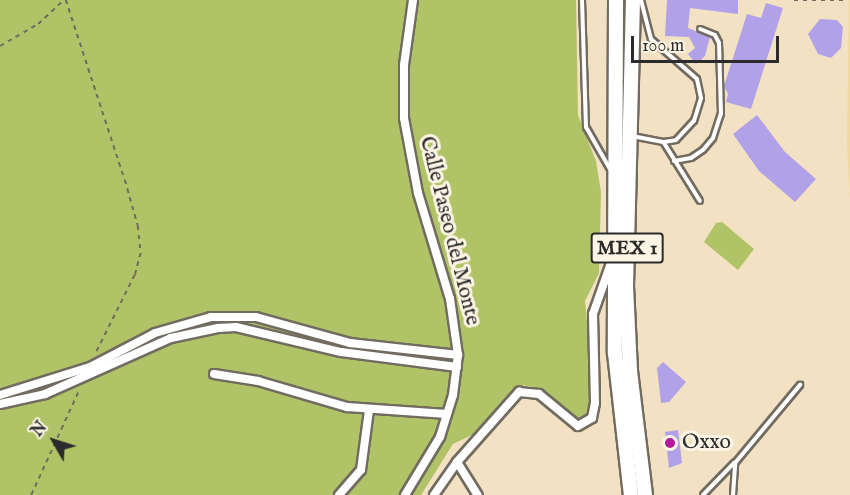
<!DOCTYPE html>
<style>
body{margin:0}
#map{position:relative;width:850px;height:495px;overflow:hidden;background:#f2e1c2;font-family:"IM FELL English",serif}
div>[style]{position:absolute}
.green>*{inset:0;background:#b1c367}
.sand>*{inset:0;background:#eeda9e}
.building>*{inset:0;background:#b0a1e8}
.path>*{height:1.5px;margin-top:-0.75px;transform-origin:0;background:repeating-linear-gradient(90deg,#716b60 0 4.5px,transparent 0 9px)}
.roads{filter:drop-shadow(2px 0 #716b60) drop-shadow(-2px 0 #716b60) drop-shadow(0 2px #716b60) drop-shadow(0 -2px #716b60)}
.lane>*{height:4px;margin:-2px;padding:0 2px;transform-origin:2px;border-radius:2px;background:#fff}
.street>*{height:8px;margin:-4px;padding:0 4px;transform-origin:4px;border-radius:4px;background:#fff}
.highway>*{height:14px;margin:-7px;padding:0 7px;transform-origin:7px;border-radius:7px;background:#fff}
.dots>*{width:16px;height:16px;translate:-50% -50%;box-sizing:border-box;border:3px solid #fcf5e5;border-radius:50%}
span{translate:-50% -50%;white-space:nowrap;text-align:center;line-height:1.15;-webkit-text-stroke:6px #fcf5e5;paint-order:stroke}
.shield-label span{padding:2px 4px;background:#fcf5e5;border:2px solid;border-radius:4px;-webkit-text-stroke-width:0}
.shield-label{font-size:20px;color:#2b2b2b;font-weight:700}
.street-label{font-size:21px;color:#2b2b2b}
.poi-label{font-size:21px;color:#2b2b2b}
.left{translate:0 -50%;text-align:left}
.north{position:absolute;left:24px;top:411px;width:60px;height:60px;-webkit-text-stroke:4px #fcf5e5;paint-order:stroke;rotate:309deg;font-size:16px;font-weight:700;line-height:24px;text-align:center;color:#2b2b2b}
.north::after{content:'';display:block;margin:auto;width:21px;height:27px;background:#2b2b2b;clip-path:polygon(50% 0,100% 100%,50% 72%,0 100%)}
.scale{position:absolute;left:631px;top:36px;width:148px;height:27px;box-sizing:border-box;border:3px solid #2b2b2b;border-top:0;padding-left:8px;font-size:18px;line-height:21px;white-space:nowrap;color:#2b2b2b;-webkit-text-stroke:4px #fcf5e5;paint-order:stroke}
</style>
<div id="map">
<div class="green">
<i style="clip-path:polygon(0 0,576px 0,578px 115px,596px 161px,601px 192px,599px 273px,585px 301px,594px 390px,589px 413px,579px 419px,573px 417px,540px 389px,523px 385px,508px 395px,474px 434px,453px 444px,421px 495px,0 495px)"></i>
<i style="clip-path:polygon(722px 222px,754px 249px,738px 270px,704px 242px,716px 223px)"></i>
</div>
<div class="sand">
<i style="clip-path:polygon(849px 0,850px 0,850px 198px,847px 144px)"></i>
</div>
<div class="building">
<i style="clip-path:polygon(667px 0,738px 0,738px 14px,690px 8px,688px 28px,710px 37px,705px 56px,696px 64px,688px 54px,695px 48px,689px 37px,665px 36px)"></i>
<i style="clip-path:polygon(766px 3px,783px 8px,751px 109px,726px 102px,728px 94px,724px 86px,747px 14px,761px 18px)"></i>
<i style="clip-path:polygon(820px 19px,837px 20px,843px 27px,841px 48px,831px 58px,818px 54px,808px 34px)"></i>
<i style="clip-path:polygon(757px 115px,785px 152px,816px 179px,795px 202px,759px 171px,733px 134px)"></i>
<i style="clip-path:polygon(663px 362px,686px 382px,669px 402px,661px 403px,657px 368px)"></i>
<i style="clip-path:polygon(678px 430px,682px 463px,669px 468px,665px 432px)"></i>
</div>
<div class="path">
<i style="left:66px;top:0;width:189px;rotate:71.9deg"></i>
<i style="left:125px;top:180px;width:48px;rotate:74.2deg"></i>
<i style="left:138px;top:226px;width:27px;rotate:84deg"></i>
<i style="left:141px;top:253px;width:23px;rotate:105deg"></i>
<i style="left:135px;top:275px;width:87px;rotate:116.6deg"></i>
<i style="left:794px;top:0;width:52px"></i>
<i style="left:0;top:46px;width:44px;rotate:-30.1deg"></i>
<i style="left:38px;top:24px;width:35px;rotate:-43deg"></i>
<i style="left:31px;top:495px;width:115px;rotate:-65.4deg"></i>
</div>
<div class="roads">
<div class="lane">
<i style="left:582px;top:0;width:127px;rotate:88.2deg"></i>
<i style="left:586px;top:127px;width:48px;rotate:60.3deg"></i>
<i style="left:632px;top:136px;width:33px;rotate:11deg"></i>
<i style="left:664px;top:142px;width:12px;rotate:-9deg"></i>
<i style="left:676px;top:140px;width:26px;rotate:-47deg"></i>
<i style="left:694px;top:121px;width:24px;rotate:-73deg"></i>
<i style="left:701px;top:98px;width:19px;rotate:-102deg"></i>
<i style="left:697px;top:79px;width:61px;rotate:-139deg"></i>
<i style="left:651px;top:39px;width:40px;rotate:-104.4deg"></i>
<i style="left:664px;top:143px;width:68px;rotate:58.2deg"></i>
<i style="left:674px;top:161px;width:17px;rotate:-10deg"></i>
<i style="left:691px;top:158px;width:14px;rotate:-34deg"></i>
<i style="left:703px;top:150px;width:16px;rotate:-50deg"></i>
<i style="left:713px;top:138px;width:25px;rotate:-72deg"></i>
<i style="left:721px;top:114px;width:71px;rotate:-91.6deg"></i>
<i style="left:719px;top:43px;width:9px;rotate:-117deg"></i>
<i style="left:715px;top:35px;width:16px;rotate:-158deg"></i>
<i style="left:703px;top:495px;width:45px;rotate:-45.9deg"></i>
<i style="left:733px;top:495px;width:32px;rotate:-86deg"></i>
<i style="left:735px;top:463px;width:102px;rotate:-50.2deg"></i>
</div>
<div class="street">
<i style="left:214px;top:374px;width:45px;rotate:9deg"></i>
<i style="left:258px;top:381px;width:93px;rotate:16.3deg"></i>
<i style="left:347px;top:407px;width:100px;rotate:4deg"></i>
<i style="left:0;top:395px;width:94px;rotate:-17.3deg"></i>
<i style="left:90px;top:367px;width:73px;rotate:-27.6deg"></i>
<i style="left:155px;top:333px;width:58px;rotate:-15.9deg"></i>
<i style="left:211px;top:317px;width:45px"></i>
<i style="left:256px;top:317px;width:98px;rotate:15.5deg"></i>
<i style="left:350px;top:343px;width:109px;rotate:6.3deg"></i>
<i style="left:0;top:404px;width:46px;rotate:-12.5deg"></i>
<i style="left:45px;top:394px;width:138px;rotate:-24deg"></i>
<i style="left:171px;top:338px;width:48px;rotate:-12deg"></i>
<i style="left:218px;top:328px;width:18px;rotate:-3deg"></i>
<i style="left:236px;top:327px;width:108px;rotate:13.4deg"></i>
<i style="left:341px;top:352px;width:117px;rotate:7.4deg"></i>
<i style="left:457px;top:462px;width:39px;rotate:58deg"></i>
<i style="left:339px;top:495px;width:33px;rotate:-49deg"></i>
<i style="left:361px;top:470px;width:61px;rotate:-82.4deg"></i>
<i style="left:405px;top:495px;width:68px;rotate:-58.9deg"></i>
<i style="left:440px;top:437px;width:44px;rotate:-72.8deg"></i>
<i style="left:453px;top:395px;width:40px;rotate:-82.9deg"></i>
<i style="left:458px;top:355px;width:57px;rotate:-98.1deg"></i>
<i style="left:450px;top:299px;width:111px;rotate:-106.8deg"></i>
<i style="left:418px;top:193px;width:76px;rotate:-100.6deg"></i>
<i style="left:404px;top:118px;width:53px;rotate:-90deg"></i>
<i style="left:404px;top:65px;width:66px;rotate:-82.1deg"></i>
<i style="left:434px;top:495px;width:40px;rotate:-55.1deg"></i>
<i style="left:457px;top:462px;width:94px;rotate:-48.5deg"></i>
<i style="left:519px;top:392px;width:20px;rotate:6deg"></i>
<i style="left:539px;top:394px;width:50px;rotate:39.4deg"></i>
<i style="left:578px;top:426px;width:16px;rotate:-30deg"></i>
<i style="left:592px;top:418px;width:15px;rotate:-79deg"></i>
<i style="left:595px;top:403px;width:89px;rotate:-91.3deg"></i>
<i style="left:593px;top:314px;width:54px;rotate:-70.6deg"></i>
</div>
<div class="highway">
<i style="left:616px;top:0;width:353px;rotate:90.2deg"></i>
<i style="left:615px;top:353px;width:143px;rotate:83.6deg"></i>
<i style="left:633px;top:0;width:286px;rotate:91.4deg"></i>
<i style="left:626px;top:286px;width:85px;rotate:87.3deg"></i>
<i style="left:630px;top:371px;width:125px;rotate:83.1deg"></i>
</div>
</div>
<div class="dots">
<i style="left:670px;top:443px;background:#b5179e"></i>
</div>
<div class="shield-label">
<span style="left:627px;top:248px">MEX 1</span>
</div>
<div class="street-label">
<span style="left:449px;top:231px;rotate:76deg">Calle Paseo del Monte</span>
</div>
<div class="poi-label">
<span class="left" style="left:682px;top:443px">Oxxo</span>
</div>
<div class="north">N</div>
<div class="scale">100 m</div>
</div>
